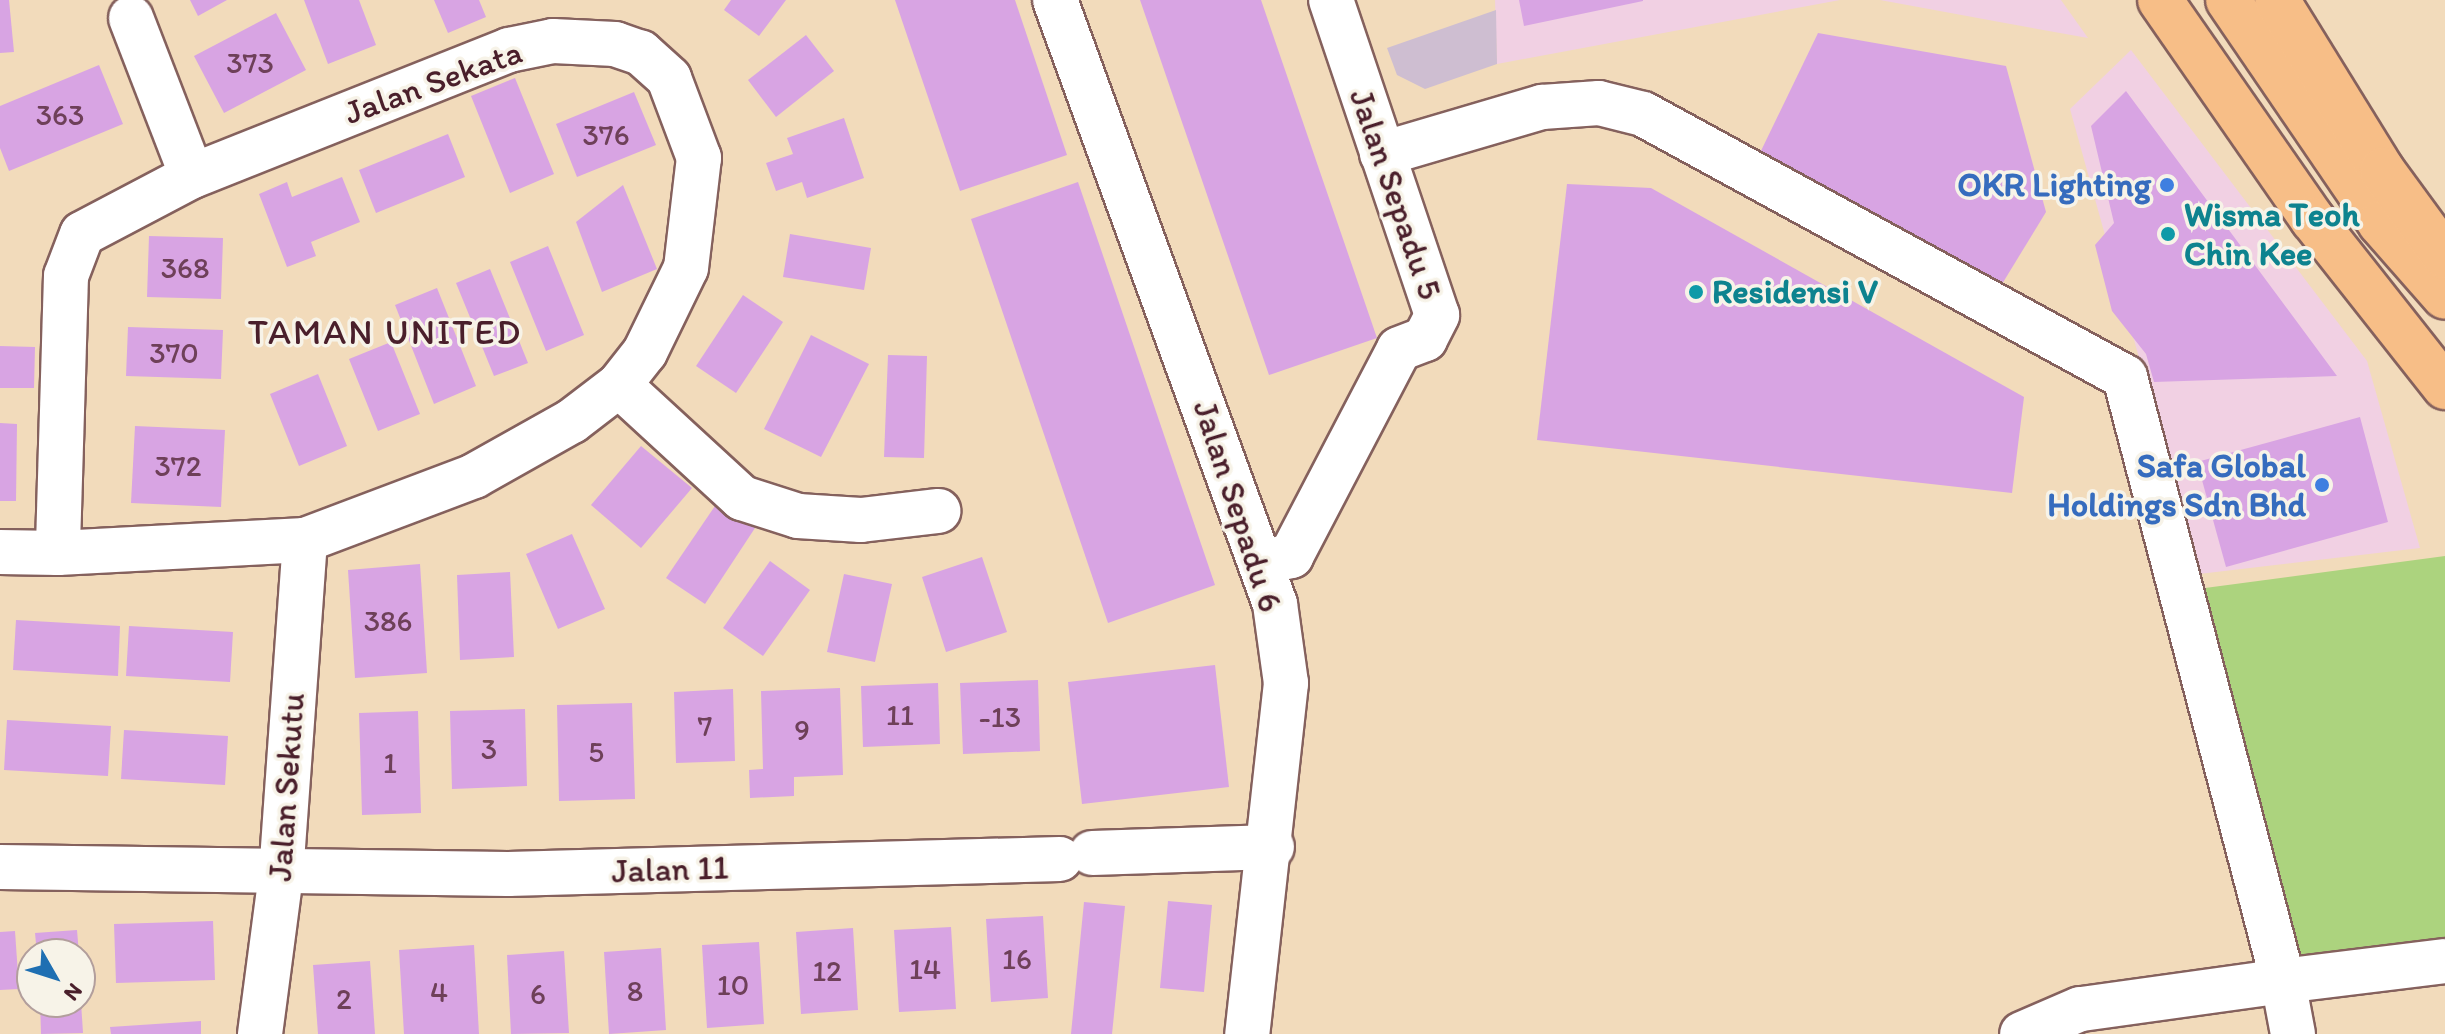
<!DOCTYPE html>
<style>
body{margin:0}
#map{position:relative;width:2445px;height:1034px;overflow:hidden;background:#f2dbbb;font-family:Itim,sans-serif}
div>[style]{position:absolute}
.built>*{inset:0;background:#f1d0e3}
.industrial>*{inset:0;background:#cebed1}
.green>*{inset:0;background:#acd37e}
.building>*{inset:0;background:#d8a4e3}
.roads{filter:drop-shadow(2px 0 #85615d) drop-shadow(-2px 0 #85615d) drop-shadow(0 2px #85615d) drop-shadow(0 -2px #85615d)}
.minor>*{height:44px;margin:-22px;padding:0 22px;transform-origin:22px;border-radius:22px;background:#fff}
.major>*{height:44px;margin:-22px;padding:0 22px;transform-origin:22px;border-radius:22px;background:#f7be87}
.dots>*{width:22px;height:22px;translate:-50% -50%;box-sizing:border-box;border:4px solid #f7f3e8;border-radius:50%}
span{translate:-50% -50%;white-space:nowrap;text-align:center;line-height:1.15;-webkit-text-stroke:7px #f7f3e8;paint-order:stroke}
.number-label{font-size:30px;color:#6e4059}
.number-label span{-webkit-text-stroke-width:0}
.street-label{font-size:34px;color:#4a1f2b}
.shop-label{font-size:34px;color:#366cbe;font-weight:700}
.right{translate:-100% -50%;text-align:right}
.culture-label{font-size:34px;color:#0d838f;font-weight:700}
.left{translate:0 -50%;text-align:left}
.neighbourhood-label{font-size:36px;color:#4a1f2b;letter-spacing:2px}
.north{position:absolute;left:16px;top:938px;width:80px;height:80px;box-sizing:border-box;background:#f7f3e8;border:2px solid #b29e9c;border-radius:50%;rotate:129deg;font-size:22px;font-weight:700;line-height:32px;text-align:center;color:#4a1f2b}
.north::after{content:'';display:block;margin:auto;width:28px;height:36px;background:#1f6fb2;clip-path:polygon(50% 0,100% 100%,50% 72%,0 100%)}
</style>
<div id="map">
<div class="built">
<i style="clip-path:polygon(1495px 0,1840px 0,1497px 64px)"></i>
<i style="clip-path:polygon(1880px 0,2061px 0,2088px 38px,2005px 23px)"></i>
<i style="clip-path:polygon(2131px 50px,2367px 361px,2420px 548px,2199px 574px,2070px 109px)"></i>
</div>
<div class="industrial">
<i style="clip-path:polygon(1496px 10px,1497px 64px,1425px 89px,1397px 75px,1387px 48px)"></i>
</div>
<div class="green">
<i style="clip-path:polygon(2445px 556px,2445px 949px,2297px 970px,2190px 590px)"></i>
</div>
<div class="building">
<i style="clip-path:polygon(0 0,9px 0,14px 52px,0 53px)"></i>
<i style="clip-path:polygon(190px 0,227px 0,198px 16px)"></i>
<i style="clip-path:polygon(304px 0,359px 0,376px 45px,328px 64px)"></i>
<i style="clip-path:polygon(434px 0,479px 0,486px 17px,448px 33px)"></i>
<i style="clip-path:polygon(731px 0,786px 0,759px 36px,724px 10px)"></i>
<i style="clip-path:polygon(895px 0,1015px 0,1067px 155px,960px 191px)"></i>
<i style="clip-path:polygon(1140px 0,1261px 0,1377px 338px,1269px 375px)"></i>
<i style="clip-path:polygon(1519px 0,1643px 0,1643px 1px,1524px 26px)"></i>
<i style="clip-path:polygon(276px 13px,306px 70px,224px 113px,194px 56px)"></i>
<i style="clip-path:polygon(1818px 33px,2006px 66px,2046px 212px,1999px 289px,1758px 157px)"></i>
<i style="clip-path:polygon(806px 35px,834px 71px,776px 117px,748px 80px)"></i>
<i style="clip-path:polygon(99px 65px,123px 124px,9px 171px,0 148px,0 106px)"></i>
<i style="clip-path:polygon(515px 78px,554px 174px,510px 193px,471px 96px)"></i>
<i style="clip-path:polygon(2126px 91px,2337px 376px,2154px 382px,2146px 354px,2112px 311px,2095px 245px,2114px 223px,2091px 126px)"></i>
<i style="clip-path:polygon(634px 92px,656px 145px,577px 177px,556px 124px)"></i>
<i style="clip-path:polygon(844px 118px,864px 178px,807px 198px,802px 182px,776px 191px,766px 163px,793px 154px,787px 138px)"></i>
<i style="clip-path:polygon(448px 134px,465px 177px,376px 213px,359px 170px)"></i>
<i style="clip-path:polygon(342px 177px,360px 222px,311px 242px,316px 256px,287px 267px,259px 194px,287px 182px,292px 197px)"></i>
<i style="clip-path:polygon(1078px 182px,1215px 585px,1108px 623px,971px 219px)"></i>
<i style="clip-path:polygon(1567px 184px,1651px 188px,2024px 397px,2012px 493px,1537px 440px)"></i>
<i style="clip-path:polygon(623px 185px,657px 269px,602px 292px,576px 222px)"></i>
<i style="clip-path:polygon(790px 234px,871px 248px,864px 290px,783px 277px)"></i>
<i style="clip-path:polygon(149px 236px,223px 238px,221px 299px,147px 297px)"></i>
<i style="clip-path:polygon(548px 246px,584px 335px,546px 351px,510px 262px)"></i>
<i style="clip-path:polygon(490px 269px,528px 363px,494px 376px,456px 283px)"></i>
<i style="clip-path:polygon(437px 288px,476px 386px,434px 404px,395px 305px)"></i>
<i style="clip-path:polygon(743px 295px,783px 322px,736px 393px,696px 366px)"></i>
<i style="clip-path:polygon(128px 327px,223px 330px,221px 379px,126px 376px)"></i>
<i style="clip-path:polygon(811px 335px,869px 364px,821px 457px,764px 429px)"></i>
<i style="clip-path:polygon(391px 342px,420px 414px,378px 431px,349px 359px)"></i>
<i style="clip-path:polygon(0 346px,35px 347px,34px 388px,0 388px)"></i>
<i style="clip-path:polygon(888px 355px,927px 356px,924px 458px,884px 457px)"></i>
<i style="clip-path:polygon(318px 374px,347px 446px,299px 466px,270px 394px)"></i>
<i style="clip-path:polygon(2360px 417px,2388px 522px,2226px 567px,2197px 462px)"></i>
<i style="clip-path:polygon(0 423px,17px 424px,16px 501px,0 501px)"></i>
<i style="clip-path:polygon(135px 426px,225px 430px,221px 507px,131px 503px)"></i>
<i style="clip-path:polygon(641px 446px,692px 488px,641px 548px,591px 505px)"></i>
<i style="clip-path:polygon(717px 503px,755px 528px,705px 604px,666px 578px)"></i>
<i style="clip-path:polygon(572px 534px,605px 609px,558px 629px,526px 554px)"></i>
<i style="clip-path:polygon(982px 557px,1007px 632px,946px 652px,922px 577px)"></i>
<i style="clip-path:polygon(770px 561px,810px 590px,763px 656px,723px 628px)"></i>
<i style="clip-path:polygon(420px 564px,427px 673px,355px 678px,348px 570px)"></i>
<i style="clip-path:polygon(510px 572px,514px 657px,460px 660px,457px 575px)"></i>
<i style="clip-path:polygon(844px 574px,892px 584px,875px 662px,827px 652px)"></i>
<i style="clip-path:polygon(16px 620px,120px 626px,118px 676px,13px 670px)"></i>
<i style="clip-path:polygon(129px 626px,233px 632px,230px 682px,126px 676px)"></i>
<i style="clip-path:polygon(1215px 665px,1229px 787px,1082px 804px,1068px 682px)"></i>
<i style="clip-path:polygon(1038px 680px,1040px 751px,963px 754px,960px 683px)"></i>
<i style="clip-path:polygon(938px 683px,940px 744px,863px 747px,861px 686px)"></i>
<i style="clip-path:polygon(840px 688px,843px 775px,794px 777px,794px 796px,750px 798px,749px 770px,763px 769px,761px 691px)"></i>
<i style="clip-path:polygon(733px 689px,735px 761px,676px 763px,674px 692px)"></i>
<i style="clip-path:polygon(632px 703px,635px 799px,559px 801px,557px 705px)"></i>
<i style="clip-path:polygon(525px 709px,527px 786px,452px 789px,450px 711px)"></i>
<i style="clip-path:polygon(418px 711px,421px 813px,362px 815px,359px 713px)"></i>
<i style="clip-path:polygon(7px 720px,111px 726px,108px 776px,4px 770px)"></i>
<i style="clip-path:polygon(124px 730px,228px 736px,225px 785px,121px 779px)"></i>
<i style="clip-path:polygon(1168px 901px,1212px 905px,1204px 992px,1160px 988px)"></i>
<i style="clip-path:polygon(1084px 902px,1125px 906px,1112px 1034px,1071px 1034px)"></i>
<i style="clip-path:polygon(1043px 916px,1048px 998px,991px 1002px,986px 919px)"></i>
<i style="clip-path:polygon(213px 921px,215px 980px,116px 983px,114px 924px)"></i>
<i style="clip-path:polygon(951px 927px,956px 1009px,899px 1012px,894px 930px)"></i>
<i style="clip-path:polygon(853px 928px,858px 1010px,801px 1014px,796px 932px)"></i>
<i style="clip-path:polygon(77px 930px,79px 954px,37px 954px,35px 933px)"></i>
<i style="clip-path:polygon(15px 931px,19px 989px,0 990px,0 932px)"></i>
<i style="clip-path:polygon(759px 942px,764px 1024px,707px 1028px,702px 945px)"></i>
<i style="clip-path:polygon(474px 945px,479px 1034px,404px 1034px,399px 950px)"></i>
<i style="clip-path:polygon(661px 948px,666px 1030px,609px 1034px,604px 952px)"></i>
<i style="clip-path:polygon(564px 951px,569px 1033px,511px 1034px,507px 955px)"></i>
<i style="clip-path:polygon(370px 961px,375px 1034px,318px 1034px,313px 965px)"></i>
<i style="clip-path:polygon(40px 1002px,81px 1002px,83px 1033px,41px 1034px)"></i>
<i style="clip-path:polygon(201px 1021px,201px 1034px,111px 1034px,110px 1027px)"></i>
</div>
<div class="roads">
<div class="minor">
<i style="left:1055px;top:0;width:643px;rotate:69.99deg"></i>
<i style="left:1275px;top:604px;width:80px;rotate:82.1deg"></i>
<i style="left:1286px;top:683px;width:353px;rotate:96.3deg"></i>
<i style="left:131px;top:18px;width:169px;rotate:68.9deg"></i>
<i style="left:1382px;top:154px;width:167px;rotate:-16.4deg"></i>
<i style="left:1542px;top:107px;width:57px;rotate:-4deg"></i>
<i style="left:1599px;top:103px;width:45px;rotate:14deg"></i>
<i style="left:1643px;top:114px;width:549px;rotate:28.62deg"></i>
<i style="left:2125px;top:377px;width:624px;rotate:75.34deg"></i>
<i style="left:2283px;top:981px;width:205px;rotate:172.1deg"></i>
<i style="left:2080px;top:1009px;width:63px;rotate:156.7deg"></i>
<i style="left:619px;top:385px;width:167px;rotate:42.6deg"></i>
<i style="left:742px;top:498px;width:59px;rotate:17.8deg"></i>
<i style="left:798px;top:516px;width:63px;rotate:3.6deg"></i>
<i style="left:861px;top:520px;width:78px;rotate:-6.7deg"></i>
<i style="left:0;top:552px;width:58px;rotate:1deg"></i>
<i style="left:58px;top:553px;width:247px;rotate:-3deg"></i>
<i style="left:305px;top:540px;width:181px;rotate:-20.7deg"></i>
<i style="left:474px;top:476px;width:112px;rotate:-29.3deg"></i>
<i style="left:572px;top:421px;width:59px;rotate:-37.5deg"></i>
<i style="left:619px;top:385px;width:42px;rotate:-51.8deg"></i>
<i style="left:645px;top:352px;width:93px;rotate:-64deg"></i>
<i style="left:686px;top:268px;width:111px;rotate:-83.3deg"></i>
<i style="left:699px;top:158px;width:85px;rotate:-110.6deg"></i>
<i style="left:669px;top:78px;width:38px;rotate:-138deg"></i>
<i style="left:641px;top:53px;width:28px;rotate:-161deg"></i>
<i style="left:615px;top:44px;width:62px;rotate:-177.2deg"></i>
<i style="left:553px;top:41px;width:45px;rotate:168.4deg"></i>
<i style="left:509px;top:50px;width:341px;rotate:158.3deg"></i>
<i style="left:192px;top:176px;width:124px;rotate:152.2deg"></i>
<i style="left:82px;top:234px;width:45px;rotate:110.9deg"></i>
<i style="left:66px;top:276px;width:277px;rotate:91.7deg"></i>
<i style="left:1263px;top:562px;width:29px;rotate:-12deg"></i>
<i style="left:1291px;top:556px;width:233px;rotate:-62.4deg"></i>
<i style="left:1399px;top:349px;width:28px;rotate:-21deg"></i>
<i style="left:1425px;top:339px;width:27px;rotate:-63deg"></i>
<i style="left:1437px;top:315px;width:332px;rotate:-108.6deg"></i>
<i style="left:1092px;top:853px;width:180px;rotate:-1.9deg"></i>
<i style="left:0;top:867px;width:508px;rotate:0.79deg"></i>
<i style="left:508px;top:874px;width:552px;rotate:-1.56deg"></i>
<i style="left:260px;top:1034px;width:160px;rotate:-82.5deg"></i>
<i style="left:281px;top:875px;width:336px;rotate:-85.9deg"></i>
<i style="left:2293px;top:1034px;width:54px;rotate:-100.7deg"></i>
<i style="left:2283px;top:981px;width:163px;rotate:-7deg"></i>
</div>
<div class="major">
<i style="left:2160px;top:0;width:268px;rotate:55.2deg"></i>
<i style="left:2313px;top:220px;width:213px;rotate:51.7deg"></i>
<i style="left:2228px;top:0;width:270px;rotate:55.7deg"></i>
<i style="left:2380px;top:223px;width:98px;rotate:48.7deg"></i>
<i style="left:2277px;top:0;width:200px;rotate:58.3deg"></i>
<i style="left:2382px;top:170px;width:107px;rotate:53.8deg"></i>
</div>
</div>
<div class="dots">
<i style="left:2167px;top:185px;background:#3f7fe0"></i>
<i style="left:2168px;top:234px;background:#0f9aa8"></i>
<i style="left:1696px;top:292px;background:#0f9aa8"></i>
<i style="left:2322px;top:485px;background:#3f7fe0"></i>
</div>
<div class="number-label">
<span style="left:250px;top:63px">373</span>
<span style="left:60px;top:115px">363</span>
<span style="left:606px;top:135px">376</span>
<span style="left:185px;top:268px">368</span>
<span style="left:174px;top:353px">370</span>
<span style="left:178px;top:466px">372</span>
<span style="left:388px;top:621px">386</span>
<span style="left:900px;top:715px">11</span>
<span style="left:1000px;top:717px">-13</span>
<span style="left:705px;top:726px">7</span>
<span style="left:802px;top:730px">9</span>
<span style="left:489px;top:749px">3</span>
<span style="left:596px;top:752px">5</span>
<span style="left:390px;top:763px">1</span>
<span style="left:1017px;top:959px">16</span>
<span style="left:925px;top:969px">14</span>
<span style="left:827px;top:971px">12</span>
<span style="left:733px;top:985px">10</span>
<span style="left:635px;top:991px">8</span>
<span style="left:439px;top:992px">4</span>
<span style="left:538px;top:994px">6</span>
<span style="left:344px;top:999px">2</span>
</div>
<div class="street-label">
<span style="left:433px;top:82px;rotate:-20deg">Jalan Sekata</span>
<span style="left:1396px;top:194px;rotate:71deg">Jalan Sepadu 5</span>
<span style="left:1238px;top:506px;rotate:72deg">Jalan Sepadu 6</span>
<span style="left:286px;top:787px;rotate:-86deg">Jalan Sekutu</span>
<span style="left:670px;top:869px;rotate:-2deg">Jalan 11</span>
</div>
<div class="shop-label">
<span class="right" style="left:2151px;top:185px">OKR Lighting</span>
<span class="right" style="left:2306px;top:485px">Safa Global<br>Holdings Sdn Bhd</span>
</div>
<div class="culture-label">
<span class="left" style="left:2184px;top:234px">Wisma Teoh<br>Chin Kee</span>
<span class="left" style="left:1712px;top:292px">Residensi V</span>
</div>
<div class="neighbourhood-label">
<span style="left:385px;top:332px">TAMAN UNITED</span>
</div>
<div class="north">N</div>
</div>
